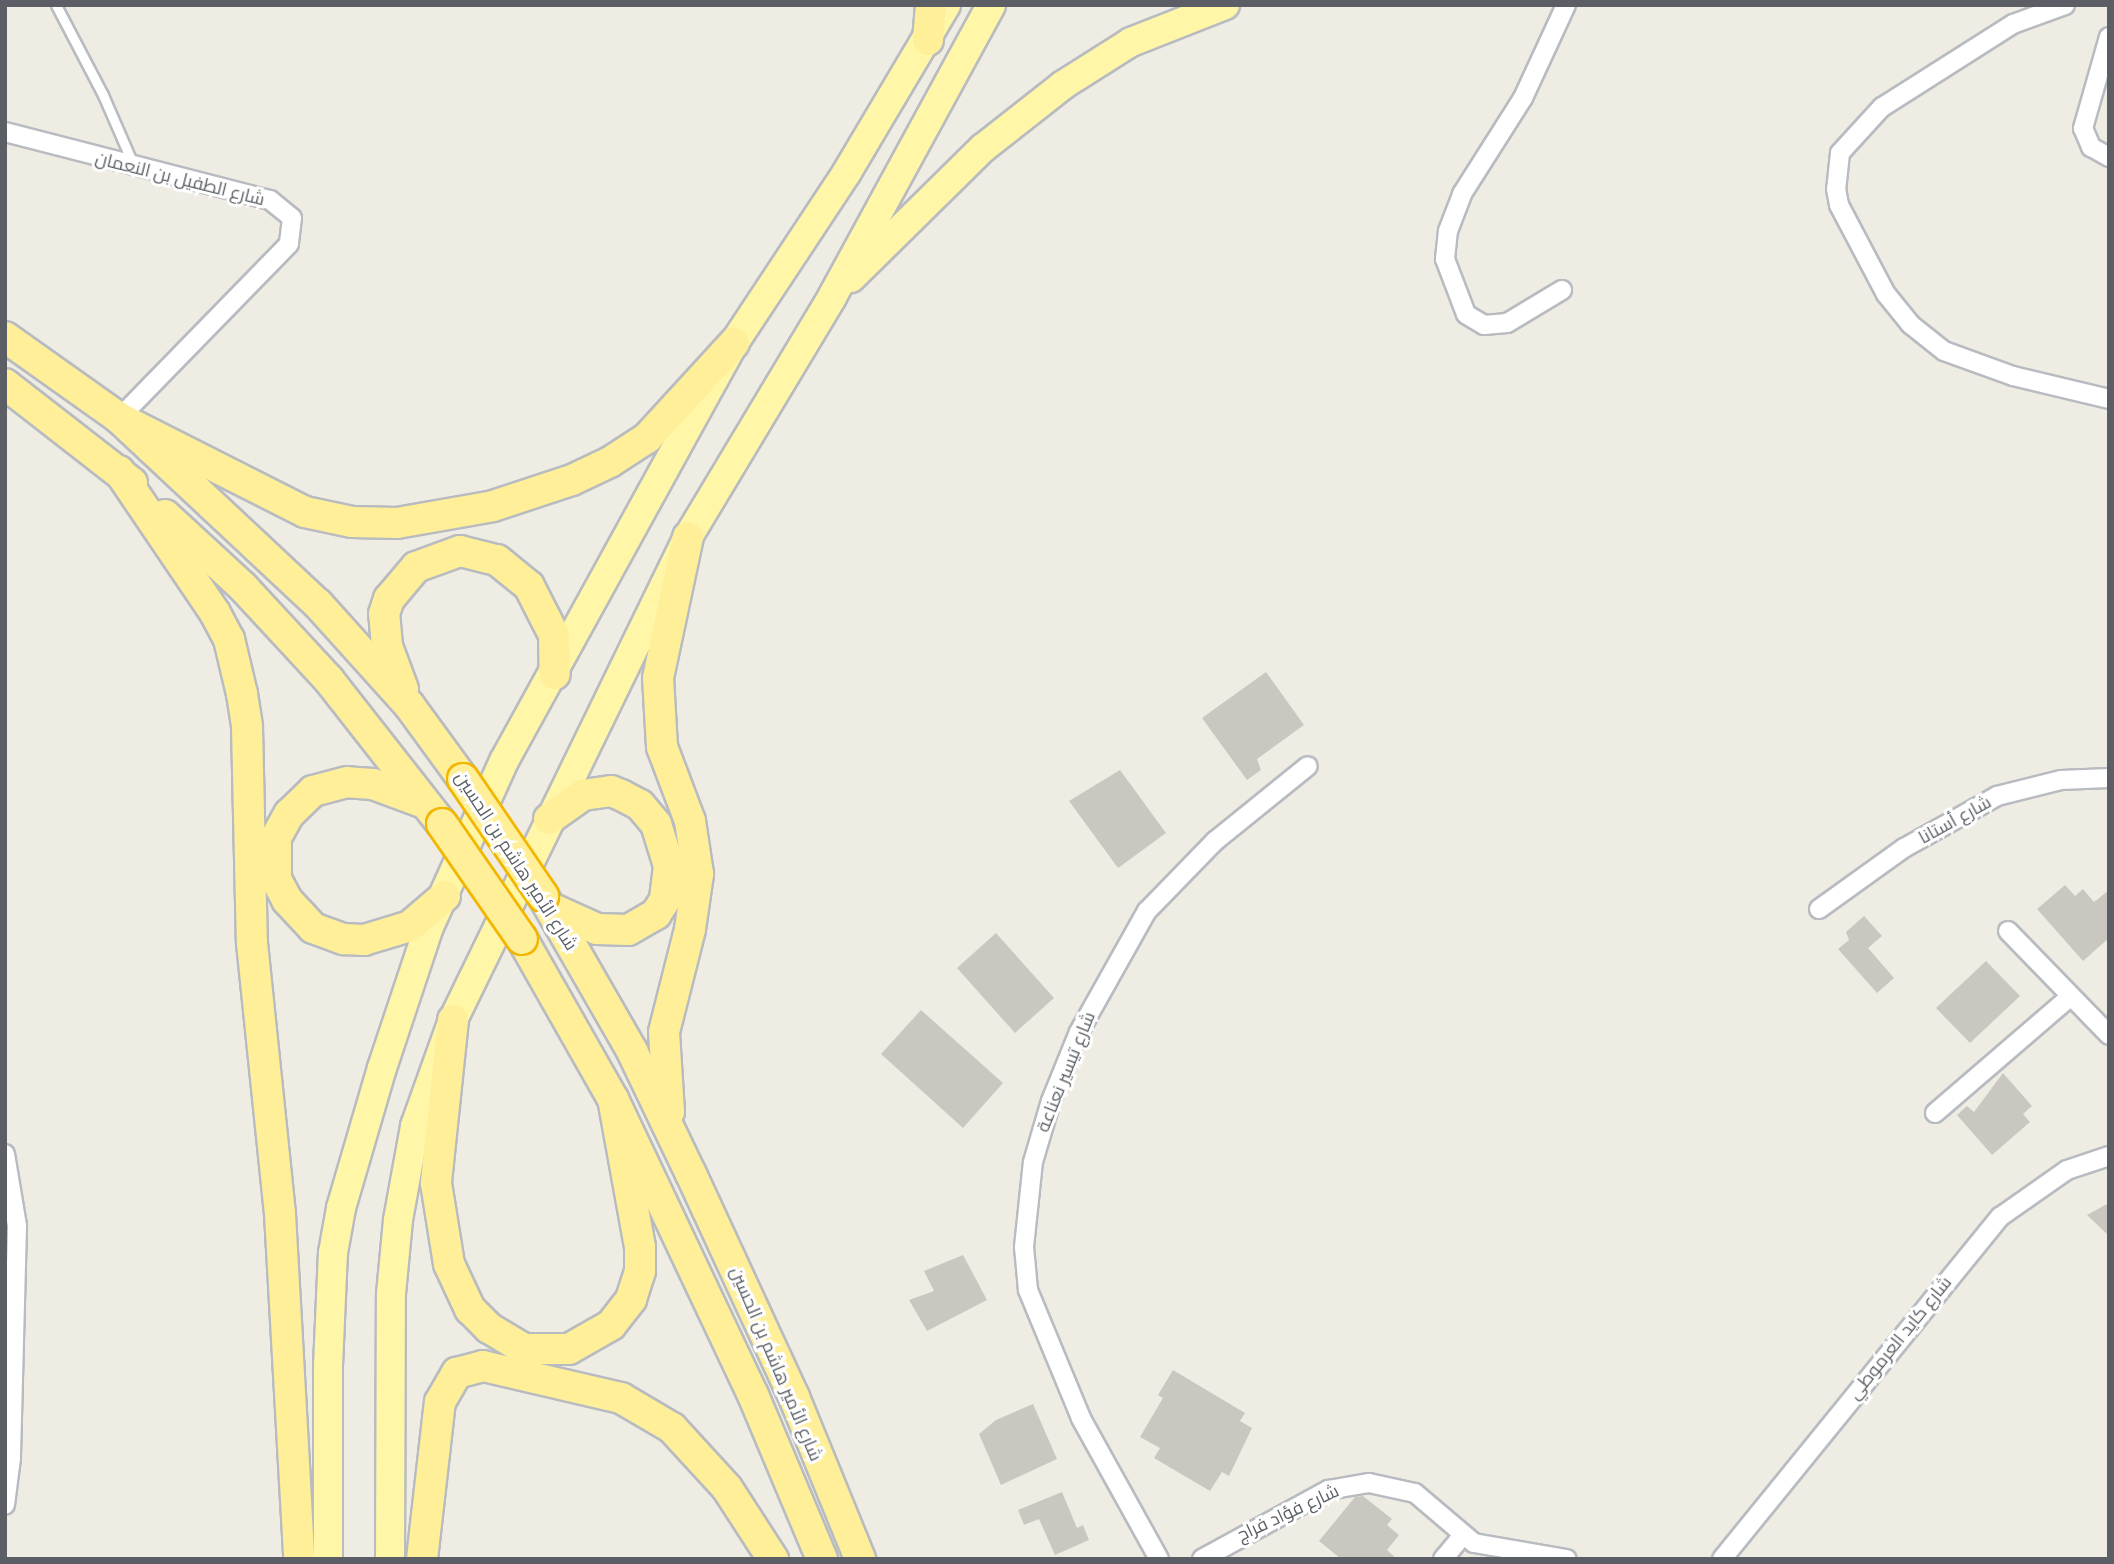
<!DOCTYPE html>
<meta charset="utf-8">
<style>
body{margin:0}
#map{position:relative;width:2114px;height:1564px;overflow:hidden;background:#efede3;font-family:"Public Sans",Cairo,sans-serif}
div>[style]{position:absolute}
.building>*{inset:0;background:#cac7c0}
.roads{filter:drop-shadow(2px 0 #b8bbc0) drop-shadow(-2px 0 #b8bbc0) drop-shadow(0 2px #b8bbc0) drop-shadow(0 -2px #b8bbc0)}
.service>*{height:9px;margin:-4.5px;padding:0 4.5px;transform-origin:4.5px;border-radius:4.5px;background:#fff}
.minor>*{height:18px;margin:-9px;padding:0 9px;transform-origin:9px;border-radius:9px;background:#fff}
.primary>*{height:28px;margin:-14px;padding:0 14px;transform-origin:14px;border-radius:14px;background:#fff6a8}
.trunk>*{height:30px;margin:-15px;padding:0 15px;transform-origin:15px;border-radius:15px;background:#ffef99}
.bridges{filter:drop-shadow(2px 0 #f2b500) drop-shadow(-2px 0 #f2b500) drop-shadow(0 2px #f2b500) drop-shadow(0 -2px #f2b500)}
.trunk-bridge>*{height:30px;margin:-15px;padding:0 15px;transform-origin:15px;border-radius:15px;background:#ffef99}
span{translate:-50% -50%;white-space:nowrap;text-align:center;line-height:1.15;-webkit-text-stroke:6px #fff;paint-order:stroke}
.street-label{font-size:18px;color:#5b5f65}
.frame{position:absolute;inset:0;border:7px solid #5b5f65;pointer-events:none}
</style>
<div id="map">
<div class="building">
<i style="clip-path:polygon(1266px 672px,1304px 725px,1257px 759px,1261px 770px,1247px 780px,1202px 718px)"></i>
<i style="clip-path:polygon(1120px 770px,1166px 833px,1118px 868px,1069px 801px)"></i>
<i style="clip-path:polygon(2065px 885px,2075px 896px,2083px 889px,2094px 902px,2109px 890px,2109px 938px,2083px 961px,2037px 909px)"></i>
<i style="clip-path:polygon(1864px 916px,1882px 936px,1868px 948px,1894px 978px,1877px 993px,1838px 949px,1849px 940px,1846px 932px)"></i>
<i style="clip-path:polygon(996px 933px,1054px 998px,1015px 1033px,957px 968px)"></i>
<i style="clip-path:polygon(1986px 961px,2020px 996px,1970px 1043px,1936px 1008px)"></i>
<i style="clip-path:polygon(921px 1010px,1003px 1083px,963px 1128px,881px 1054px)"></i>
<i style="clip-path:polygon(2003px 1073px,2032px 1106px,2023px 1114px,2030px 1122px,1992px 1155px,1957px 1115px,1967px 1106px,1974px 1112px)"></i>
<i style="clip-path:polygon(2109px 1203px,2109px 1236px,2087px 1215px)"></i>
<i style="clip-path:polygon(963px 1255px,987px 1300px,927px 1331px,909px 1300px,934px 1291px,924px 1271px)"></i>
<i style="clip-path:polygon(1173px 1370px,1245px 1413px,1240px 1421px,1252px 1428px,1229px 1476px,1222px 1472px,1210px 1491px,1154px 1458px,1160px 1448px,1140px 1437px,1163px 1398px,1158px 1395px)"></i>
<i style="clip-path:polygon(1033px 1404px,1057px 1459px,1001px 1485px,979px 1434px,996px 1420px)"></i>
<i style="clip-path:polygon(1062px 1492px,1077px 1528px,1083px 1525px,1089px 1540px,1055px 1555px,1039px 1519px,1024px 1525px,1018px 1510px)"></i>
<i style="clip-path:polygon(1363px 1496px,1392px 1519px,1387px 1525px,1399px 1535px,1387px 1550px,1397px 1559px,1341px 1559px,1319px 1541px,1355px 1497px)"></i>
</div>
<div class="roads">
<div class="service">
<i style="left:56px;top:5px;width:102px;rotate:62.4deg"></i>
<i style="left:103px;top:95px;width:75px;rotate:66.5deg"></i>
</div>
<div class="minor">
<i style="left:2065px;top:5px;width:55px;rotate:159.9deg"></i>
<i style="left:2013px;top:24px;width:155px;rotate:147.6deg"></i>
<i style="left:1882px;top:107px;width:62px;rotate:132.4deg"></i>
<i style="left:1840px;top:153px;width:36px;rotate:96deg"></i>
<i style="left:1836px;top:189px;width:16px;rotate:79deg"></i>
<i style="left:1839px;top:205px;width:101px;rotate:62.2deg"></i>
<i style="left:1886px;top:294px;width:38px;rotate:51deg"></i>
<i style="left:1910px;top:324px;width:43px;rotate:38.5deg"></i>
<i style="left:1944px;top:351px;width:73px;rotate:19.9deg"></i>
<i style="left:2013px;top:376px;width:99px;rotate:13.5deg"></i>
<i style="left:2109px;top:37px;width:95px;rotate:105.9deg"></i>
<i style="left:2083px;top:128px;width:21px;rotate:67deg"></i>
<i style="left:2091px;top:147px;width:21px;rotate:29deg"></i>
<i style="left:5px;top:132px;width:274px;rotate:14.4deg"></i>
<i style="left:270px;top:200px;width:28px;rotate:39deg"></i>
<i style="left:292px;top:218px;width:26px;rotate:97deg"></i>
<i style="left:289px;top:244px;width:243px;rotate:134.3deg"></i>
<i style="left:1562px;top:290px;width:64px;rotate:149deg"></i>
<i style="left:1507px;top:323px;width:23px;rotate:175deg"></i>
<i style="left:1484px;top:325px;width:21px;rotate:-149deg"></i>
<i style="left:1466px;top:314px;width:59px;rotate:-110.9deg"></i>
<i style="left:1445px;top:259px;width:28px;rotate:-84deg"></i>
<i style="left:1448px;top:231px;width:40px;rotate:-69deg"></i>
<i style="left:1462px;top:194px;width:114px;rotate:-57.6deg"></i>
<i style="left:1523px;top:98px;width:102px;rotate:-65.2deg"></i>
<i style="left:1819px;top:909px;width:105px;rotate:-35.7deg"></i>
<i style="left:1904px;top:848px;width:107px;rotate:-29.2deg"></i>
<i style="left:1997px;top:796px;width:66px;rotate:-14deg"></i>
<i style="left:2061px;top:780px;width:48px;rotate:-2.4deg"></i>
<i style="left:2008px;top:931px;width:145px;rotate:45.8deg"></i>
<i style="left:1935px;top:1113px;width:179px;rotate:-40.7deg"></i>
<i style="left:5px;top:1154px;width:73px;rotate:80.5deg"></i>
<i style="left:17px;top:1226px;width:232px;rotate:91.5deg"></i>
<i style="left:11px;top:1458px;width:47px;rotate:97.3deg"></i>
<i style="left:1159px;top:1559px;width:161px;rotate:-119deg"></i>
<i style="left:1081px;top:1418px;width:139px;rotate:-112.5deg"></i>
<i style="left:1028px;top:1290px;width:43px;rotate:-95.3deg"></i>
<i style="left:1024px;top:1247px;width:85px;rotate:-84deg"></i>
<i style="left:1033px;top:1162px;width:64px;rotate:-73.6deg"></i>
<i style="left:1051px;top:1101px;width:74px;rotate:-67.9deg"></i>
<i style="left:1079px;top:1032px;width:139px;rotate:-60.7deg"></i>
<i style="left:1147px;top:911px;width:98px;rotate:-45.8deg"></i>
<i style="left:1215px;top:841px;width:119px;rotate:-38.9deg"></i>
<i style="left:1202px;top:1559px;width:144px;rotate:-28.7deg"></i>
<i style="left:1328px;top:1490px;width:42px;rotate:-9.7deg"></i>
<i style="left:1369px;top:1483px;width:47px;rotate:12.3deg"></i>
<i style="left:1415px;top:1493px;width:77px;rotate:40.3deg"></i>
<i style="left:1474px;top:1543px;width:94px;rotate:9.8deg"></i>
<i style="left:1443px;top:1559px;width:30px;rotate:-50deg"></i>
<i style="left:1722px;top:1559px;width:441px;rotate:-50.9deg"></i>
<i style="left:2000px;top:1217px;width:82px;rotate:-35deg"></i>
<i style="left:2067px;top:1170px;width:44px;rotate:-18.4deg"></i>
</div>
<div class="primary">
<i style="left:851px;top:278px;width:185px;rotate:-44.6deg"></i>
<i style="left:983px;top:148px;width:102px;rotate:-38.2deg"></i>
<i style="left:1063px;top:85px;width:80px;rotate:-32.3deg"></i>
<i style="left:1131px;top:42px;width:101px;rotate:-21.5deg"></i>
<i style="left:328px;top:1559px;width:193px;rotate:-90deg"></i>
<i style="left:328px;top:1366px;width:113px;rotate:-87.5deg"></i>
<i style="left:333px;top:1253px;width:46px;rotate:-79.9deg"></i>
<i style="left:341px;top:1208px;width:146px;rotate:-73.7deg"></i>
<i style="left:382px;top:1068px;width:149px;rotate:-71.6deg"></i>
<i style="left:429px;top:927px;width:182px;rotate:-65.7deg"></i>
<i style="left:504px;top:761px;width:477px;rotate:-61.2deg"></i>
<i style="left:734px;top:343px;width:205px;rotate:-56.5deg"></i>
<i style="left:847px;top:172px;width:194px;rotate:-59.3deg"></i>
<i style="left:390px;top:1559px;width:265px;rotate:-89.8deg"></i>
<i style="left:391px;top:1294px;width:74px;rotate:-84.6deg"></i>
<i style="left:398px;top:1220px;width:96px;rotate:-79.7deg"></i>
<i style="left:415px;top:1126px;width:113px;rotate:-70.3deg"></i>
<i style="left:453px;top:1020px;width:537px;rotate:-64.06deg"></i>
<i style="left:688px;top:537px;width:280px;rotate:-59deg"></i>
<i style="left:832px;top:297px;width:332px;rotate:-61.4deg"></i>
</div>
<div class="trunk">
<i style="left:928px;top:40px;width:35px;rotate:-85deg"></i>
<i style="left:5px;top:337px;width:140px;rotate:35.4deg"></i>
<i style="left:119px;top:418px;width:272px;rotate:43.1deg"></i>
<i style="left:318px;top:604px;width:136px;rotate:48deg"></i>
<i style="left:409px;top:705px;width:92px;rotate:53.9deg"></i>
<i style="left:5px;top:384px;width:161px;rotate:37.9deg"></i>
<i style="left:119px;top:418px;width:208px;rotate:26.8deg"></i>
<i style="left:305px;top:512px;width:48px;rotate:12deg"></i>
<i style="left:352px;top:522px;width:45px;rotate:1.3deg"></i>
<i style="left:397px;top:523px;width:97px;rotate:-10deg"></i>
<i style="left:493px;top:506px;width:83px;rotate:-18.2deg"></i>
<i style="left:572px;top:480px;width:42px;rotate:-25.3deg"></i>
<i style="left:610px;top:462px;width:44px;rotate:-33deg"></i>
<i style="left:647px;top:438px;width:129px;rotate:-47.5deg"></i>
<i style="left:119px;top:471px;width:171px;rotate:55.9deg"></i>
<i style="left:215px;top:613px;width:30px;rotate:62deg"></i>
<i style="left:229px;top:639px;width:57px;rotate:76.7deg"></i>
<i style="left:242px;top:694px;width:33px;rotate:81deg"></i>
<i style="left:247px;top:727px;width:216px;rotate:88.7deg"></i>
<i style="left:252px;top:943px;width:272px;rotate:84.1deg"></i>
<i style="left:280px;top:1214px;width:346px;rotate:86.8deg"></i>
<i style="left:165px;top:515px;width:106px;rotate:42.7deg"></i>
<i style="left:243px;top:587px;width:127px;rotate:47.2deg"></i>
<i style="left:329px;top:680px;width:183px;rotate:51.9deg"></i>
<i style="left:403px;top:689px;width:46px;rotate:-110.4deg"></i>
<i style="left:387px;top:646px;width:32px;rotate:-95deg"></i>
<i style="left:384px;top:614px;width:16px;rotate:-72deg"></i>
<i style="left:389px;top:599px;width:42px;rotate:-49.8deg"></i>
<i style="left:416px;top:567px;width:47px;rotate:-20deg"></i>
<i style="left:460px;top:551px;width:38px;rotate:14deg"></i>
<i style="left:497px;top:560px;width:41px;rotate:39.1deg"></i>
<i style="left:529px;top:586px;width:55px;rotate:63deg"></i>
<i style="left:554px;top:635px;width:39px;rotate:89deg"></i>
<i style="left:424px;top:803px;width:54px;rotate:-159.6deg"></i>
<i style="left:373px;top:784px;width:26px;rotate:-176deg"></i>
<i style="left:347px;top:782px;width:35px;rotate:165deg"></i>
<i style="left:313px;top:791px;width:33px;rotate:136deg"></i>
<i style="left:289px;top:814px;width:26px;rotate:119deg"></i>
<i style="left:276px;top:837px;width:42px;rotate:90deg"></i>
<i style="left:276px;top:879px;width:24px;rotate:62deg"></i>
<i style="left:287px;top:900px;width:38px;rotate:47deg"></i>
<i style="left:313px;top:928px;width:33px;rotate:20deg"></i>
<i style="left:344px;top:939px;width:20px;rotate:3deg"></i>
<i style="left:364px;top:940px;width:48px;rotate:-16.9deg"></i>
<i style="left:410px;top:926px;width:46px;rotate:-40.6deg"></i>
<i style="left:549px;top:819px;width:42px;rotate:-35.2deg"></i>
<i style="left:583px;top:795px;width:28px;rotate:-8deg"></i>
<i style="left:611px;top:791px;width:11px;rotate:22deg"></i>
<i style="left:621px;top:795px;width:21px;rotate:28deg"></i>
<i style="left:640px;top:805px;width:25px;rotate:50deg"></i>
<i style="left:656px;top:824px;width:44px;rotate:72.8deg"></i>
<i style="left:669px;top:866px;width:34px;rotate:97deg"></i>
<i style="left:665px;top:900px;width:17px;rotate:123deg"></i>
<i style="left:656px;top:914px;width:32px;rotate:150deg"></i>
<i style="left:628px;top:930px;width:31px;rotate:-178deg"></i>
<i style="left:597px;top:929px;width:51px;rotate:-155.5deg"></i>
<i style="left:543px;top:896px;width:179px;rotate:60.1deg"></i>
<i style="left:632px;top:1051px;width:136px;rotate:64.4deg"></i>
<i style="left:691px;top:1174px;width:246px;rotate:65.2deg"></i>
<i style="left:794px;top:1397px;width:175px;rotate:67.8deg"></i>
<i style="left:522px;top:939px;width:184px;rotate:60.4deg"></i>
<i style="left:613px;top:1099px;width:327px;rotate:64.7deg"></i>
<i style="left:753px;top:1395px;width:178px;rotate:67.2deg"></i>
<i style="left:453px;top:1020px;width:164px;rotate:96deg"></i>
<i style="left:436px;top:1183px;width:82px;rotate:80.9deg"></i>
<i style="left:449px;top:1264px;width:50px;rotate:65deg"></i>
<i style="left:470px;top:1309px;width:27px;rotate:45deg"></i>
<i style="left:489px;top:1328px;width:41px;rotate:31deg"></i>
<i style="left:524px;top:1349px;width:45px"></i>
<i style="left:569px;top:1349px;width:48px;rotate:-29.7deg"></i>
<i style="left:611px;top:1325px;width:33px;rotate:-52deg"></i>
<i style="left:631px;top:1299px;width:29px;rotate:-72deg"></i>
<i style="left:640px;top:1271px;width:24px;rotate:-90deg"></i>
<i style="left:640px;top:1247px;width:150px;rotate:-100.3deg"></i>
<i style="left:669px;top:1112px;width:80px;rotate:-93.6deg"></i>
<i style="left:664px;top:1032px;width:106px;rotate:-75.8deg"></i>
<i style="left:690px;top:929px;width:56px;rotate:-81.7deg"></i>
<i style="left:698px;top:874px;width:54px;rotate:-98.6deg"></i>
<i style="left:690px;top:821px;width:79px;rotate:-110.7deg"></i>
<i style="left:662px;top:747px;width:69px;rotate:-93.3deg"></i>
<i style="left:658px;top:678px;width:144px;rotate:-78deg"></i>
<i style="left:422px;top:1559px;width:158px;rotate:-83.5deg"></i>
<i style="left:440px;top:1402px;width:34px;rotate:-60deg"></i>
<i style="left:457px;top:1373px;width:27px;rotate:-15deg"></i>
<i style="left:483px;top:1366px;width:142px;rotate:13.1deg"></i>
<i style="left:621px;top:1398px;width:59px;rotate:30.5deg"></i>
<i style="left:672px;top:1428px;width:81px;rotate:47.5deg"></i>
<i style="left:727px;top:1488px;width:85px;rotate:57.1deg"></i>
</div>
</div>
<div class="bridges">
<div class="trunk-bridge">
<i style="left:463px;top:779px;width:142px;rotate:55.6deg"></i>
<i style="left:442px;top:824px;width:140px;rotate:55.2deg"></i>
</div>
</div>
<div class="street-label">
<span style="left:180px;top:179px;rotate:14deg">شارع الطفيل بن النعمان</span>
<span style="left:1955px;top:820px;rotate:-29deg">شارع أستانا</span>
<span style="left:516px;top:861px;rotate:57deg">شارع الأمير هاشم بن الحسين</span>
<span style="left:1066px;top:1072px;rotate:-68deg">شارع تيسير نعناعة</span>
<span style="left:1900px;top:1338px;rotate:-51deg">شارع كايد العرموطي</span>
<span style="left:776px;top:1364px;rotate:67deg">شارع الأمير هاشم بن الحسين</span>
<span style="left:1288px;top:1513px;rotate:-25deg">شارع فؤاد فراج</span>
</div>
<div class="frame"></div>
</div>
